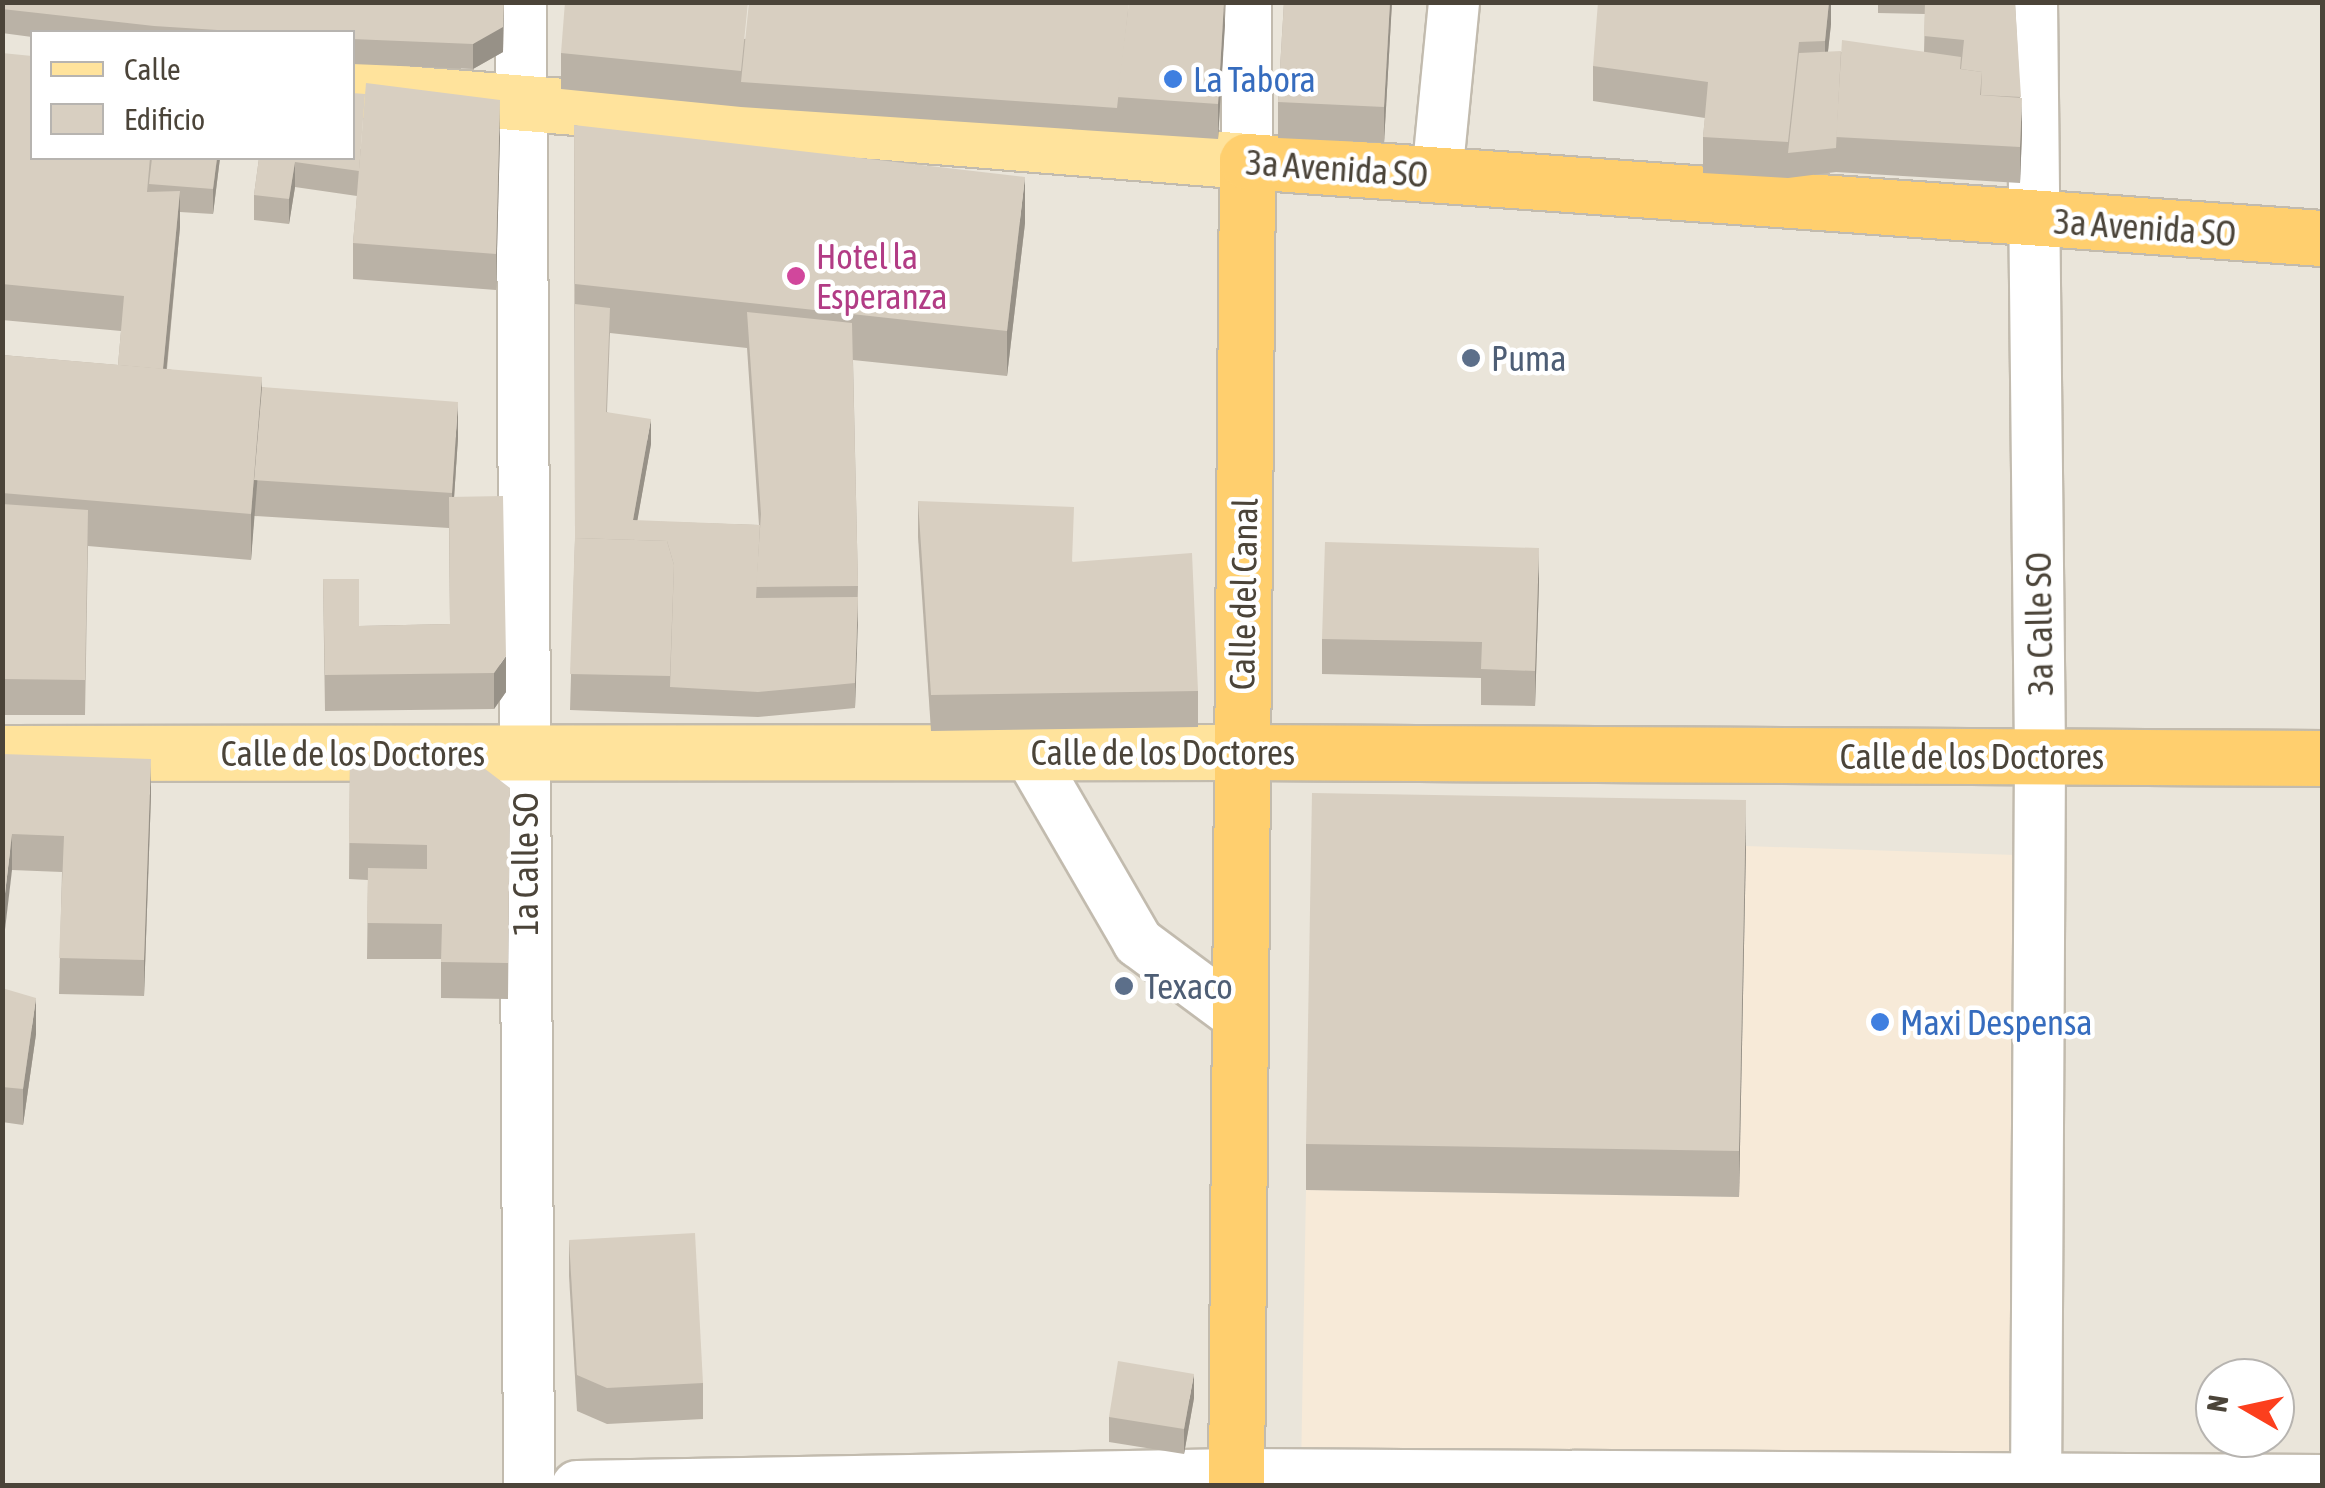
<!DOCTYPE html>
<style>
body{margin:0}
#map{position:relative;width:2325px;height:1488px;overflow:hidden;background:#f6f3ec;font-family:"Asap Condensed",sans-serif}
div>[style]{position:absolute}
.residential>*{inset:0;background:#eae5da}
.commercial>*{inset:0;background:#f7ead8}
.roads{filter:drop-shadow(2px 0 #c2bbae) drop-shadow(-2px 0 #c2bbae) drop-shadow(0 2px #c2bbae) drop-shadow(0 -2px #c2bbae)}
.minor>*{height:50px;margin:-25px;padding:0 25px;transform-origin:25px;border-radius:25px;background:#fff}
.major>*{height:55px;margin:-27.5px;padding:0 27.5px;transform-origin:27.5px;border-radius:27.5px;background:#ffe39c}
.highway>*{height:55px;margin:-27.5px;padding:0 27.5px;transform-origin:27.5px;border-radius:27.5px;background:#ffcf6e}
.wall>*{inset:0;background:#bab2a6}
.shaded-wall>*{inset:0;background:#979187}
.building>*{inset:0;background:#d8cfc1}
.dots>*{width:28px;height:28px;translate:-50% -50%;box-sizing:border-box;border:5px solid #fff;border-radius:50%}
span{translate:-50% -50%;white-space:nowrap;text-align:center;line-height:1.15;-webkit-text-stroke:9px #fff;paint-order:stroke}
.shop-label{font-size:35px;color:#366cbe}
.left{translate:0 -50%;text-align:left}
.street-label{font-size:35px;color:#4b4439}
.hotel-label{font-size:35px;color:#b23c85}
.service-label{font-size:35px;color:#4e5e75}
.frame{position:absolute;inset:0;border:5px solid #4b4439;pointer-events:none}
.legend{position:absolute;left:30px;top:30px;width:325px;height:130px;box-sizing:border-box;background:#fff;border:2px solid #b7b4b0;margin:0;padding:12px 18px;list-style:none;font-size:30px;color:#4b4439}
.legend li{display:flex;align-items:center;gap:20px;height:50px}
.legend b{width:50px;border:2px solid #b7b4b0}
.north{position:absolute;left:2195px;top:1358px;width:100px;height:100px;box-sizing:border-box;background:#fff;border:2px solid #b7b4b0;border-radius:50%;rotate:279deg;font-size:28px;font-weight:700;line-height:40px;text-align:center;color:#4b4439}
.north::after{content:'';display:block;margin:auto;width:35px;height:45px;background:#fc3f1d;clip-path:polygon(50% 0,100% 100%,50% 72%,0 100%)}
</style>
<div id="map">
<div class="residential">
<i style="clip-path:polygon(evenodd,3px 3px,2322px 3px,2322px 1485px,3px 1485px,3px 3px,32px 32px,352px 32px,352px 158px,32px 158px,32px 32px,3px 3px,2215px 1378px,2275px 1378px,2275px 1438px,2215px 1438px,2215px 1378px)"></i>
</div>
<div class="commercial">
<i style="clip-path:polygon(1746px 846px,2016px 855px,2021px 1464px,1301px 1471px,1306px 1190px,1739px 1197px)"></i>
</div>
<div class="roads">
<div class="minor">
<i style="left:521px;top:2px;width:1484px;rotate:89.69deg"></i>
<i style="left:1246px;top:2px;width:159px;rotate:89.6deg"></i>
<i style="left:2032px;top:2px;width:754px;rotate:89.39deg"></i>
<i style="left:2040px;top:756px;width:730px;rotate:90.31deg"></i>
<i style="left:1437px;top:176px;width:175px;rotate:-84.4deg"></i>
<i style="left:1028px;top:752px;width:220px;rotate:59.9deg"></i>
<i style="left:1138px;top:942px;width:126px;rotate:36.6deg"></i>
<i style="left:577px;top:1486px;width:659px;rotate:-1.04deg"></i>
<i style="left:1236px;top:1474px;width:1086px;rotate:0.32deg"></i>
</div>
<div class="major">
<i style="left:352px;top:89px;width:898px;rotate:4.6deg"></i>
<i style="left:2px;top:753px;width:1240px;rotate:-0.05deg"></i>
</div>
<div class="highway">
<i style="left:1242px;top:752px;width:1080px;rotate:0.32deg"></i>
<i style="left:1236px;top:1486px;width:1325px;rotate:-89.52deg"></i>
<i style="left:1247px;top:161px;width:1078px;rotate:4.1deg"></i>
</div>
</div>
<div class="wall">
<i style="clip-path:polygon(2px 2px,504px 2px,503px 52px,473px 69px,352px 64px,352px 32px,32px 32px,32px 37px,2px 33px)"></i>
<i style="clip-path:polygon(1226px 2px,1218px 139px,741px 107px,561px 89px,561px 53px)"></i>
<i style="clip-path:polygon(1284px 2px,1392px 2px,1384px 143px,1278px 138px,1278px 102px)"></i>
<i style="clip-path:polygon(1831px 2px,1831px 24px,1828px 52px,1924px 52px,1925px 14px,1878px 13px,1878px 2px,2015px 2px,2022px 133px,2020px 183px,1836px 172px,1788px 178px,1703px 173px,1703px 137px,1705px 118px,1593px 101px,1593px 66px)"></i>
<i style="clip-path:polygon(2px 53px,220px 158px,213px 214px,180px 212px,180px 227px,167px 369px,262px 387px,458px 438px,454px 497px,506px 692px,494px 709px,325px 711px,323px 579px,359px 626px,450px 624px,449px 528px,254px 516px,251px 560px,88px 546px,85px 715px,2px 715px,2px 355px,118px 365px,121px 331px,2px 320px)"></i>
<i style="clip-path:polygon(evenodd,574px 125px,1025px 223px,1007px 376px,853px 360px,858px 586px,855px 708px,758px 717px,570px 710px,575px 540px,574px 125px,610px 333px,747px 348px,759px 525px,637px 521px,651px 444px,607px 412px,610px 333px)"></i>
<i style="clip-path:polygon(500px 136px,496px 290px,353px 279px,353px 243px,357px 196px,295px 187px,289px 224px,254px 220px,254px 195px,259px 158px)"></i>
<i style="clip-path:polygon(918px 501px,1073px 562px,1198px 691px,1198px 727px,931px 731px,918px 537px)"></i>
<i style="clip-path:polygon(1539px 583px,1535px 706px,1481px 705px,1481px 678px,1322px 674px,1322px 639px)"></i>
<i style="clip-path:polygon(2px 754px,151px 795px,144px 996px,59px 994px,62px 872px,12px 870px)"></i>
<i style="clip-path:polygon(350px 760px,510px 788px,508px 999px,441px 998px,441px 959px,367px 959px,368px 880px,349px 879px)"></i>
<i style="clip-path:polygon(1746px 846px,1739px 1197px,1306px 1190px,1306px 1144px)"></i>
<i style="clip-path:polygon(2px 988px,36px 1034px,23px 1125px,2px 1122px)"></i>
<i style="clip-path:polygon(569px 1240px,703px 1383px,703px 1419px,607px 1424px,577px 1411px,569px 1276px)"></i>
<i style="clip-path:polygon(1194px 1398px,1184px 1454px,1109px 1442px,1109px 1417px)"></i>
</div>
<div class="shaded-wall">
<i style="clip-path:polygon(504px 2px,503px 52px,473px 69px,473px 44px)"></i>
<i style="clip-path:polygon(1224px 2px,1225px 25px,1218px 139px,1218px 104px)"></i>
<i style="clip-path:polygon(1390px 2px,1392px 2px,1384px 143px,1384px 107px)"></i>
<i style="clip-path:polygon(1829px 2px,1831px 2px,1831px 24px,1825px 77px,1825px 41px)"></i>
<i style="clip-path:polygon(2022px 98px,2022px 133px,2020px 183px,2020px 147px)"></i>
<i style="clip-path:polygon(500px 100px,500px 136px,496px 290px,496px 254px)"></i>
<i style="clip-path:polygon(217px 158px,220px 158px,213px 214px,213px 189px)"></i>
<i style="clip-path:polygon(295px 162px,295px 187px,289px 224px,289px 199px)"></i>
<i style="clip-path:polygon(1025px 177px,1025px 223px,1007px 376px,1007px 331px)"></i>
<i style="clip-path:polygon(180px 191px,180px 227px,162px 415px,162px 379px)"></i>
<i style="clip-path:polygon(262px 377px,262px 423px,251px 560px,251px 514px)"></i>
<i style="clip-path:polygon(458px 402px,458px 438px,452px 529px,452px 493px)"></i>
<i style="clip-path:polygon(651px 419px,651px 444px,633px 545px,633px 520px)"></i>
<i style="clip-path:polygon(1539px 548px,1539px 583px,1535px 706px,1535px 671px)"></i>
<i style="clip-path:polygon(858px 597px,858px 622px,855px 708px,855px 683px)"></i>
<i style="clip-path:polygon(506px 656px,506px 692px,494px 709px,494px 673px)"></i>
<i style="clip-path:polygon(151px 759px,151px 795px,144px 996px,144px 960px)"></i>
<i style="clip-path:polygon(1746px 800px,1746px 846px,1739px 1197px,1739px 1151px)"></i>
<i style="clip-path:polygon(12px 834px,12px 870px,2px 955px,2px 919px)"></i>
<i style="clip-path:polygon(36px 998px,36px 1034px,23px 1125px,23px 1089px)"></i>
<i style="clip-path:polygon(1194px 1374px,1194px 1398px,1184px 1454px,1184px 1429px)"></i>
</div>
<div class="building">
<i style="clip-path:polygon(2px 2px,504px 2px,503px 27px,473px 44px,352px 39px,352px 32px,249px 32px,154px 26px,2px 9px)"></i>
<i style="clip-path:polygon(565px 2px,748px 2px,741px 71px,561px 53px)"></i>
<i style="clip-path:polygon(749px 2px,1129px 2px,1117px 108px,741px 82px)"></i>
<i style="clip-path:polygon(1129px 2px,1224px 2px,1218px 104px,1117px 97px)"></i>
<i style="clip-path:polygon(1284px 2px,1390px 2px,1384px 107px,1278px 102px)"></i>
<i style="clip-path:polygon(1598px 2px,1829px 2px,1825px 41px,1799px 42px,1788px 142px,1703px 137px,1708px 82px,1593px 66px)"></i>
<i style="clip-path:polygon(1925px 2px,2015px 2px,2021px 97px,1981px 95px,1982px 72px,1961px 69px,1964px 40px,1924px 36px)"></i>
<i style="clip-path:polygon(1842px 40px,1961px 57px,1960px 69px,1982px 72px,1980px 95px,2022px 98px,2020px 147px,1836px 137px)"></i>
<i style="clip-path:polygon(1841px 51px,1836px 148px,1788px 153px,1799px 53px)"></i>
<i style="clip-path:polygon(2px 53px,32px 56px,32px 158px,150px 158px,147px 192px,180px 191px,163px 369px,118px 365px,124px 296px,2px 284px)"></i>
<i style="clip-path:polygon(366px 83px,500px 100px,496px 254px,353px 243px)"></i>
<i style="clip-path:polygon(352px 93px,365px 94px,359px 171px,295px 162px,289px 199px,254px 195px,259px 158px,352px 158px)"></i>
<i style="clip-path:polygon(574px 125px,1025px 177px,1007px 331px,575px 284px)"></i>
<i style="clip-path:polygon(152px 158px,217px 158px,213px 189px,149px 184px)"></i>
<i style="clip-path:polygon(575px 304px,610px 308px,606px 412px,651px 419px,633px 520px,760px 525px,756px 598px,858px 597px,855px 683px,758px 692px,670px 687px,674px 565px,667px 541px,575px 538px)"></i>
<i style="clip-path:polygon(747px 312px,852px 323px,858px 586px,756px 587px,761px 514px)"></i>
<i style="clip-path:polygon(2px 355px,262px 377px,251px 514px,2px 493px)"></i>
<i style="clip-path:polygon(262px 387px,458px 402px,452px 493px,254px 480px)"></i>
<i style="clip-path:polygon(503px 496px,506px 656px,494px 673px,325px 675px,323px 579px,359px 579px,359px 626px,450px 624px,449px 497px)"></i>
<i style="clip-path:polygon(918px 501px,1074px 507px,1072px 562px,1192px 553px,1198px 691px,931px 695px)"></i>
<i style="clip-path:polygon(2px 504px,88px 510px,85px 680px,2px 679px)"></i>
<i style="clip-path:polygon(575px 538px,667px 541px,674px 565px,670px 676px,570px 674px)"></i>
<i style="clip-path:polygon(1325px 542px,1539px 548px,1535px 671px,1481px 669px,1482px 642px,1322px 639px)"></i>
<i style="clip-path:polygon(2px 754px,151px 759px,144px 960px,59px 958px,64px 836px,12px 834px,2px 919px)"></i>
<i style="clip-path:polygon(350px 760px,476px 762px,510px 788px,508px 963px,441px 962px,442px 924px,367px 923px,368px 868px,427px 869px,427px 845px,349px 843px)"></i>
<i style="clip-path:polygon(1312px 793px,1746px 800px,1739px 1151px,1306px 1144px)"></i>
<i style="clip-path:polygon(2px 988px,36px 998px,23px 1089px,2px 1087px)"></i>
<i style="clip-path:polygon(695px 1233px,703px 1383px,607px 1388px,577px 1375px,569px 1240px)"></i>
<i style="clip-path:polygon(1118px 1361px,1194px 1374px,1184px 1429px,1109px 1417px)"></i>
</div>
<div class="dots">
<i style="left:1173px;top:79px;background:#3f7fe0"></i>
<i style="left:796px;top:276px;background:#d1479c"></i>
<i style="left:1471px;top:358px;background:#5c6f8a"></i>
<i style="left:1124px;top:986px;background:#5c6f8a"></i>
<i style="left:1880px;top:1022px;background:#3f7fe0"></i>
</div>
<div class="shop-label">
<span class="left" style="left:1193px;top:79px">La Tabora</span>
<span class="left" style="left:1900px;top:1022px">Maxi Despensa</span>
</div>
<div class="street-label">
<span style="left:1337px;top:168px;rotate:4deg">3a Avenida SO</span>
<span style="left:2145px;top:227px;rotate:4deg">3a Avenida SO</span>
<span style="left:1243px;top:594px;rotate:-89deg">Calle del Canal</span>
<span style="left:2039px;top:624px;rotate:-91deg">3a Calle SO</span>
<span style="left:1163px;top:752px">Calle de los Doctores</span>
<span style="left:353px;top:753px">Calle de los Doctores</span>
<span style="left:1972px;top:756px">Calle de los Doctores</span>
<span style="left:525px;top:864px;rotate:-90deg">1a Calle SO</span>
</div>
<div class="hotel-label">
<span class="left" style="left:816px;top:276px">Hotel la<br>Esperanza</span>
</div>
<div class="service-label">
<span class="left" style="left:1491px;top:358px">Puma</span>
<span class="left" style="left:1144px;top:986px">Texaco</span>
</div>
<div class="frame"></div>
<ul class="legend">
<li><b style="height:12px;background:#ffe39c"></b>Calle</li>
<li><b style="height:28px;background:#d8cfc1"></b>Edificio</li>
</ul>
<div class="north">N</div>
</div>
